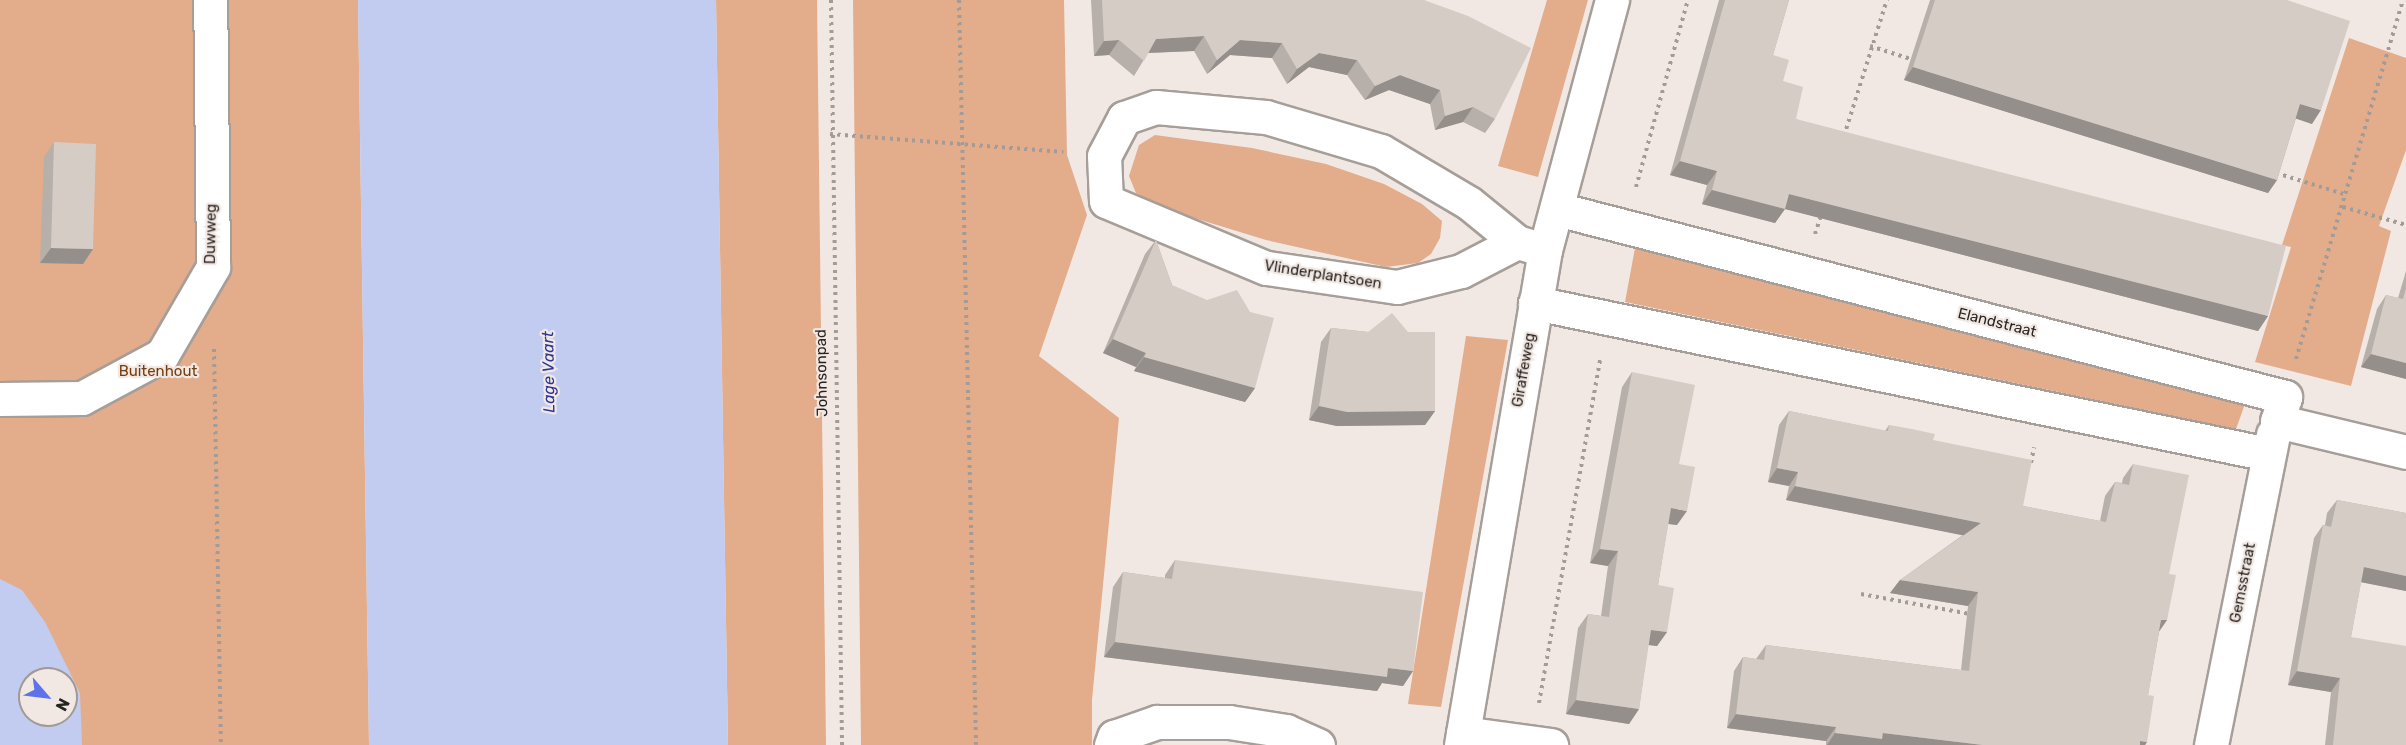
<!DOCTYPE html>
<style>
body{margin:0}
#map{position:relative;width:2406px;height:745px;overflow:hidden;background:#f2e8e3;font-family:Rubik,sans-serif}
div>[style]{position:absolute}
.green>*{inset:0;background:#e3ac8a}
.water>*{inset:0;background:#c1ccf0}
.path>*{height:4px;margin-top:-2px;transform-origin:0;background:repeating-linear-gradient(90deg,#a39b98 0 3px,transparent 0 7.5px)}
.roads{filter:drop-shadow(2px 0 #a69e99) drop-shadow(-2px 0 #a69e99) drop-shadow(0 2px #a69e99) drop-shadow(0 -2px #a69e99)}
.minor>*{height:33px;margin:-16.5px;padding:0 16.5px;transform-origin:16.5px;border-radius:16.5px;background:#fff}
.wall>*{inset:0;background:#b7afaa}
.shaded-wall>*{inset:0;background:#958f8b}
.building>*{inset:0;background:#d5ccc6}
span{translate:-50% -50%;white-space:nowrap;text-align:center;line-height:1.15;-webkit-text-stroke:4.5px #f2e8e3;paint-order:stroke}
.street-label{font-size:15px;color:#272321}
.park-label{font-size:15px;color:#743c0f}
.water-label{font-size:16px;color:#2c3598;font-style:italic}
.north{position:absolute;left:18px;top:667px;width:60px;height:60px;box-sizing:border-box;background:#f2e8e3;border:2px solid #a19995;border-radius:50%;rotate:118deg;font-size:16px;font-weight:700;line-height:24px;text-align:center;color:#272321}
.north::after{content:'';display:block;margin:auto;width:21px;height:27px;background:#5d73ea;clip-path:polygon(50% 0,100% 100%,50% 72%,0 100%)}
</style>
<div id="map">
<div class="green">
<i style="clip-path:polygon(evenodd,0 0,358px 0,369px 745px,0 745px,0 0,30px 679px,66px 679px,66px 715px,30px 715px,30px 679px)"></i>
<i style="clip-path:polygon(716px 0,817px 0,826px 745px,728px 745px)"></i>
<i style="clip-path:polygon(853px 0,1064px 0,1067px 155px,1087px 215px,1039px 356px,1119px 418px,1092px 700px,1092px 745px,861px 745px)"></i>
<i style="clip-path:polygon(1547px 0,1588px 0,1538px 177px,1498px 166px)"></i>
<i style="clip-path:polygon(2349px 38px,2406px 58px,2406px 150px,2379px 226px,2391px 231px,2351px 386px,2255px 362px,2291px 247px,2282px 245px)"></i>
<i style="clip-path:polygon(1155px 135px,1252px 148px,1326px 164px,1384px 184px,1422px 204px,1442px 221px,1440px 238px,1431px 254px,1418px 263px,1386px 267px,1266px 240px,1168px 210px,1136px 193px,1129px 176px,1139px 145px)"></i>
<i style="clip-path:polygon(1635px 248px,2245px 404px,2236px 429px,1625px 302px)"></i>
<i style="clip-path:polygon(1466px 336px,1508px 340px,1441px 707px,1408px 704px)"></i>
</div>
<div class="water">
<i style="clip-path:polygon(358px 0,716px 0,728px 745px,369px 745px)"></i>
<i style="clip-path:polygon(evenodd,0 579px,22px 590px,45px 622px,80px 693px,82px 745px,0 745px,0 579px,30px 679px,66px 679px,66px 715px,30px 715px,30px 679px)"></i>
</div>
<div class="path">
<i style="left:831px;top:0;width:745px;rotate:89.15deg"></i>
<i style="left:959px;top:0;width:745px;rotate:88.69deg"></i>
<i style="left:1870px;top:46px;width:46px;rotate:17.7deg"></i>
<i style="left:830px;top:134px;width:234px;rotate:4.4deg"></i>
<i style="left:1844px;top:136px;width:143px;rotate:-72.5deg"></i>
<i style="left:2276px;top:173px;width:74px;rotate:17.2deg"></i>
<i style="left:1636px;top:187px;width:194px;rotate:-74.5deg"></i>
<i style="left:2343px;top:207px;width:66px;rotate:15.9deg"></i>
<i style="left:1815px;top:234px;width:19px;rotate:-72deg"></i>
<i style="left:214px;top:349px;width:396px;rotate:89deg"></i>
<i style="left:2296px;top:359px;width:375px;rotate:-73.4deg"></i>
<i style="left:2031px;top:463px;width:16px;rotate:-79deg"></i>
<i style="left:1861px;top:594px;width:111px;rotate:10.4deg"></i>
<i style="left:1539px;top:703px;width:349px;rotate:-79.9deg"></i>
</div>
<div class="roads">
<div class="minor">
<i style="left:1557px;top:209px;width:752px;rotate:14.48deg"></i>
<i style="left:2285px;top:397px;width:25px;rotate:108deg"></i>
<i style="left:2277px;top:421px;width:133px;rotate:13.5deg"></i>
<i style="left:1517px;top:242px;width:63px;rotate:152.6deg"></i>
<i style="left:1461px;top:271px;width:66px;rotate:166deg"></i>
<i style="left:1397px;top:287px;width:132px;rotate:-171.7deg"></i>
<i style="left:1266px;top:268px;width:173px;rotate:-157.3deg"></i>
<i style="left:1106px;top:201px;width:45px;rotate:-92.5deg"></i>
<i style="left:1104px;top:156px;width:43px;rotate:-62.2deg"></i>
<i style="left:1124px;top:118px;width:34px;rotate:-19deg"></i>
<i style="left:1156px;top:107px;width:110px;rotate:5.2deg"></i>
<i style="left:1266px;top:117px;width:120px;rotate:16.5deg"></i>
<i style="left:1381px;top:151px;width:102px;rotate:30.6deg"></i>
<i style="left:1469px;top:203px;width:62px;rotate:39.1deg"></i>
<i style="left:1517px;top:242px;width:29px;rotate:16deg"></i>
<i style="left:1535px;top:303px;width:748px;rotate:11.64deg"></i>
<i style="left:0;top:399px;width:82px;rotate:-0.7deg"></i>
<i style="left:82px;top:398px;width:91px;rotate:-28.3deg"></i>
<i style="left:162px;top:355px;width:102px;rotate:-59.9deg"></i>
<i style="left:213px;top:267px;width:267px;rotate:-90.6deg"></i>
<i style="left:1463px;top:733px;width:89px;rotate:7.8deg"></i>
<i style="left:1111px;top:745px;width:9px;rotate:-69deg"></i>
<i style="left:1114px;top:737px;width:46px;rotate:-19.2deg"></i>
<i style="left:1157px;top:722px;width:72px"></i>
<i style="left:1229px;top:722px;width:58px;rotate:9deg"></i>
<i style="left:1286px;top:731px;width:35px;rotate:24deg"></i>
<i style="left:1461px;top:745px;width:502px;rotate:-80.37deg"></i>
<i style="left:1545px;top:250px;width:259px;rotate:-75deg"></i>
<i style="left:2211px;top:745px;width:317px;rotate:-78.7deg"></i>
</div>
</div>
<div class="wall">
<i style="clip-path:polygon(1091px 0,1424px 0,1495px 119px,1485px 133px,1463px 122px,1435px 130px,1430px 104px,1389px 90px,1365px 100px,1347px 75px,1309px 67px,1287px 84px,1272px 58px,1230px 55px,1207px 74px,1194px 51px,1148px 53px,1134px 76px,1109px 55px,1094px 56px)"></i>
<i style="clip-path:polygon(1719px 0,1789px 0,1773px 55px,1783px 81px,1796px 119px,2268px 316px,2258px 331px,1785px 209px,1775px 223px,1702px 204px,1707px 185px,1670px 175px)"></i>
<i style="clip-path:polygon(1930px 0,2287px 0,2312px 124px,2296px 118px,2277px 180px,2268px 193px,1904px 80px)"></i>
<i style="clip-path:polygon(54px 142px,93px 249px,83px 264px,40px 263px,44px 157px)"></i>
<i style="clip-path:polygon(1156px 240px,1172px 285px,1255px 388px,1245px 402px,1134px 371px,1136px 367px,1103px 353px,1145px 254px)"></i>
<i style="clip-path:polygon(2406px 271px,2406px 379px,2361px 367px,2377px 309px,2386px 295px,2398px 298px)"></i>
<i style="clip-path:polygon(1331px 328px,1368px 332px,1435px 411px,1425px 425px,1337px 426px,1309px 420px,1321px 342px)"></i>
<i style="clip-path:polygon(1632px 372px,1679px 464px,1677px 525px,1668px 524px,1658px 585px,1667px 632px,1657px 646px,1648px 645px,1639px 709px,1629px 724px,1566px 714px,1578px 628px,1588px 614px,1601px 616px,1608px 566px,1590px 563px,1622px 387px)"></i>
<i style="clip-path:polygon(1789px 411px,1885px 431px,1889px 425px,1933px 440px,2023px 506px,2100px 521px,2105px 496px,2115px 482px,2122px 483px,2123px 478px,2133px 464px,2169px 574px,2167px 620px,2159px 632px,2148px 695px,2147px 742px,2145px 745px,1826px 745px,1826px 741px,1727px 728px,1734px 671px,1743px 657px,1756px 659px,1766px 645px,1961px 670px,1968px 606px,1890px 593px,1900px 580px,1963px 535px,1786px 500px,1789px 486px,1768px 482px,1779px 425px)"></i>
<i style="clip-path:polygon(2337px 500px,2406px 513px,2406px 591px,2361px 582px,2351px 637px,2406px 745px,2325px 745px,2331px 692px,2288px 685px,2314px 538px,2323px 525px,2325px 525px,2327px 513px)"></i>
<i style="clip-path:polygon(1175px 560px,1413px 671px,1403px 686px,1382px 683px,1377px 691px,1104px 657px,1113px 587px,1123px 572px,1165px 578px,1165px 575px)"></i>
</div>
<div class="shaded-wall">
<i style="clip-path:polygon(1204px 36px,1194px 51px,1146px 53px,1156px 39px)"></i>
<i style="clip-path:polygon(1119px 40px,1109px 55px,1094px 56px,1104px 41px)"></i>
<i style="clip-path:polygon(1240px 40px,1282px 43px,1272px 58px,1230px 55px,1207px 74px,1217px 60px)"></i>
<i style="clip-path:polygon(1319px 53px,1357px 60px,1347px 75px,1309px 67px,1287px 84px,1297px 69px)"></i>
<i style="clip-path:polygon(1913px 67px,2277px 180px,2268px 193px,1904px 80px)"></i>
<i style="clip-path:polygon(1400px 75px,1440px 90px,1430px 104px,1389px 90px,1365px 100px,1375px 86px)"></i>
<i style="clip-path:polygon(2300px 104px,2321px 110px,2312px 124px,2291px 117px)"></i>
<i style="clip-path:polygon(1473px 107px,1463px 122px,1435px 130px,1445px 116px)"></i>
<i style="clip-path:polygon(1680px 161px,1717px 171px,1707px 185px,1670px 175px)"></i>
<i style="clip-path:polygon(1712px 190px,1789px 194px,2268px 316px,2258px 331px,1785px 209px,1775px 223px,1702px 204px)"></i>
<i style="clip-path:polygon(51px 248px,93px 249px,83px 264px,40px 263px)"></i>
<i style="clip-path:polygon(1113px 339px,1146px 353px,1136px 367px,1103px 353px)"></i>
<i style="clip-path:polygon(2371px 354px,2406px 363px,2406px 379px,2361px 367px)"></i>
<i style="clip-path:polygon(1144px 357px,1255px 388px,1245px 402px,1134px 371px)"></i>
<i style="clip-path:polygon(1319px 406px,1435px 411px,1425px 425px,1337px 426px,1309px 420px)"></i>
<i style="clip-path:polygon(1777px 468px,1798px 472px,1789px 486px,1768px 482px)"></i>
<i style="clip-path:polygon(1795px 486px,1981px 523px,1971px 537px,1786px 500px)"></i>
<i style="clip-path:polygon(1671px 508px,1687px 511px,1677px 525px,1661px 523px)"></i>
<i style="clip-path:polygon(1600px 549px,1618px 551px,1608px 566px,1590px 563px)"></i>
<i style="clip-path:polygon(2364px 567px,2406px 576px,2406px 591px,2355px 581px)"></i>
<i style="clip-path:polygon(1900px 580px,1978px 592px,1968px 606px,1890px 593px)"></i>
<i style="clip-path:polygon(2161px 620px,2167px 620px,2157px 634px)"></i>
<i style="clip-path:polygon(1651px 630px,1667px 632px,1657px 646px,1641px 644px)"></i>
<i style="clip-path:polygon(1115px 642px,1388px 668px,1413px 671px,1403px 686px,1382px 683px,1377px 691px,1104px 657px)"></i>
<i style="clip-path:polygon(2297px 671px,2340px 678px,2331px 692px,2288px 685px)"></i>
<i style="clip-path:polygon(1576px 700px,1639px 709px,1629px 724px,1566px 714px)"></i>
<i style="clip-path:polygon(1736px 714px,1836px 727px,1826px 741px,1727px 728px)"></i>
<i style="clip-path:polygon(1835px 733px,1883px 733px,1983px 745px,1827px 745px)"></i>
<i style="clip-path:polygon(2140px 741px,2147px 742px,2145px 745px,2137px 745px)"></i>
</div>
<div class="building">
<i style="clip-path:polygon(1102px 0,1424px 0,1468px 16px,1531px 48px,1495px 119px,1473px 107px,1445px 116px,1440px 90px,1400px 75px,1375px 86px,1357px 60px,1319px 53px,1297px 69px,1282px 43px,1240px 40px,1217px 60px,1204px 36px,1156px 39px,1144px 61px,1119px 40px,1104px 41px)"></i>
<i style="clip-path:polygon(1725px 0,1789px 0,1773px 55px,1789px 60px,1783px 81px,1803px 87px,1796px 119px,2286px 246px,2268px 316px,1789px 194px,1785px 209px,1712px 190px,1717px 171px,1680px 161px)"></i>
<i style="clip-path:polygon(1935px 0,2287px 0,2350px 21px,2321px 110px,2300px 104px,2277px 180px,1913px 67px)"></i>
<i style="clip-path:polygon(54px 142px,96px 144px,93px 249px,51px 248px)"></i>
<i style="clip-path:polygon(1156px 240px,1172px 285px,1207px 300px,1237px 290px,1250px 312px,1274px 318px,1255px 388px,1144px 357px,1146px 353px,1113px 339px)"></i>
<i style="clip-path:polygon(2406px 288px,2406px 363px,2371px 354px,2386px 295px,2403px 299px)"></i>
<i style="clip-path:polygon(1392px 313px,1408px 332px,1435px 332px,1435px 411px,1347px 412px,1319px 406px,1331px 328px,1368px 332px)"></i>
<i style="clip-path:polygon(1632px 372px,1695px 385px,1679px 464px,1695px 467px,1687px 511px,1671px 508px,1658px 585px,1674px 588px,1667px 632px,1651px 630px,1639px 709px,1576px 700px,1588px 614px,1609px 617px,1618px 551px,1600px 549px)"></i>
<i style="clip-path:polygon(1789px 411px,1888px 431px,1889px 425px,1912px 429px,1935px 434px,1933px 440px,2032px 460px,2023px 506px,2106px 522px,2115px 482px,2129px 485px,2133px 464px,2189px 475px,2169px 574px,2176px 575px,2167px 620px,2161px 620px,2148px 695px,2154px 696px,2147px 742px,2140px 741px,2140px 745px,1983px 745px,1883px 733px,1882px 739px,1835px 733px,1836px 727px,1736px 714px,1743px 657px,1764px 660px,1766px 645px,1969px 671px,1978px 592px,1900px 580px,1981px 523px,1795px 486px,1798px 472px,1777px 468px)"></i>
<i style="clip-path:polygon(2337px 500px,2406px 513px,2406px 576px,2364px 567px,2351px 637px,2406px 646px,2406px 745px,2333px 745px,2340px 678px,2297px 671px,2323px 525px,2331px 527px)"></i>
<i style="clip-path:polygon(1175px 560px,1423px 592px,1413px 671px,1388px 668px,1387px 677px,1115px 642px,1123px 572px,1172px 579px)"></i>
</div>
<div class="street-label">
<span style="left:211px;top:234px;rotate:-89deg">Duwweg</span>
<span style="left:1323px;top:275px;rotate:9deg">Vlinderplantsoen</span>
<span style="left:1997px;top:323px;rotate:14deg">Elandstraat</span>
<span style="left:1524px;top:370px;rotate:-80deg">Giraffeweg</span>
<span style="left:822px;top:373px;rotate:-91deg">Johnsonpad</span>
<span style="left:2243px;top:583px;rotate:-79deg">Gemsstraat</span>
</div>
<div class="park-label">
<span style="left:158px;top:372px">Buitenhout</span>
</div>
<div class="water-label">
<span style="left:549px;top:372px;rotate:-91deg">Lage Vaart</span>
</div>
<div class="north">N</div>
</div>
